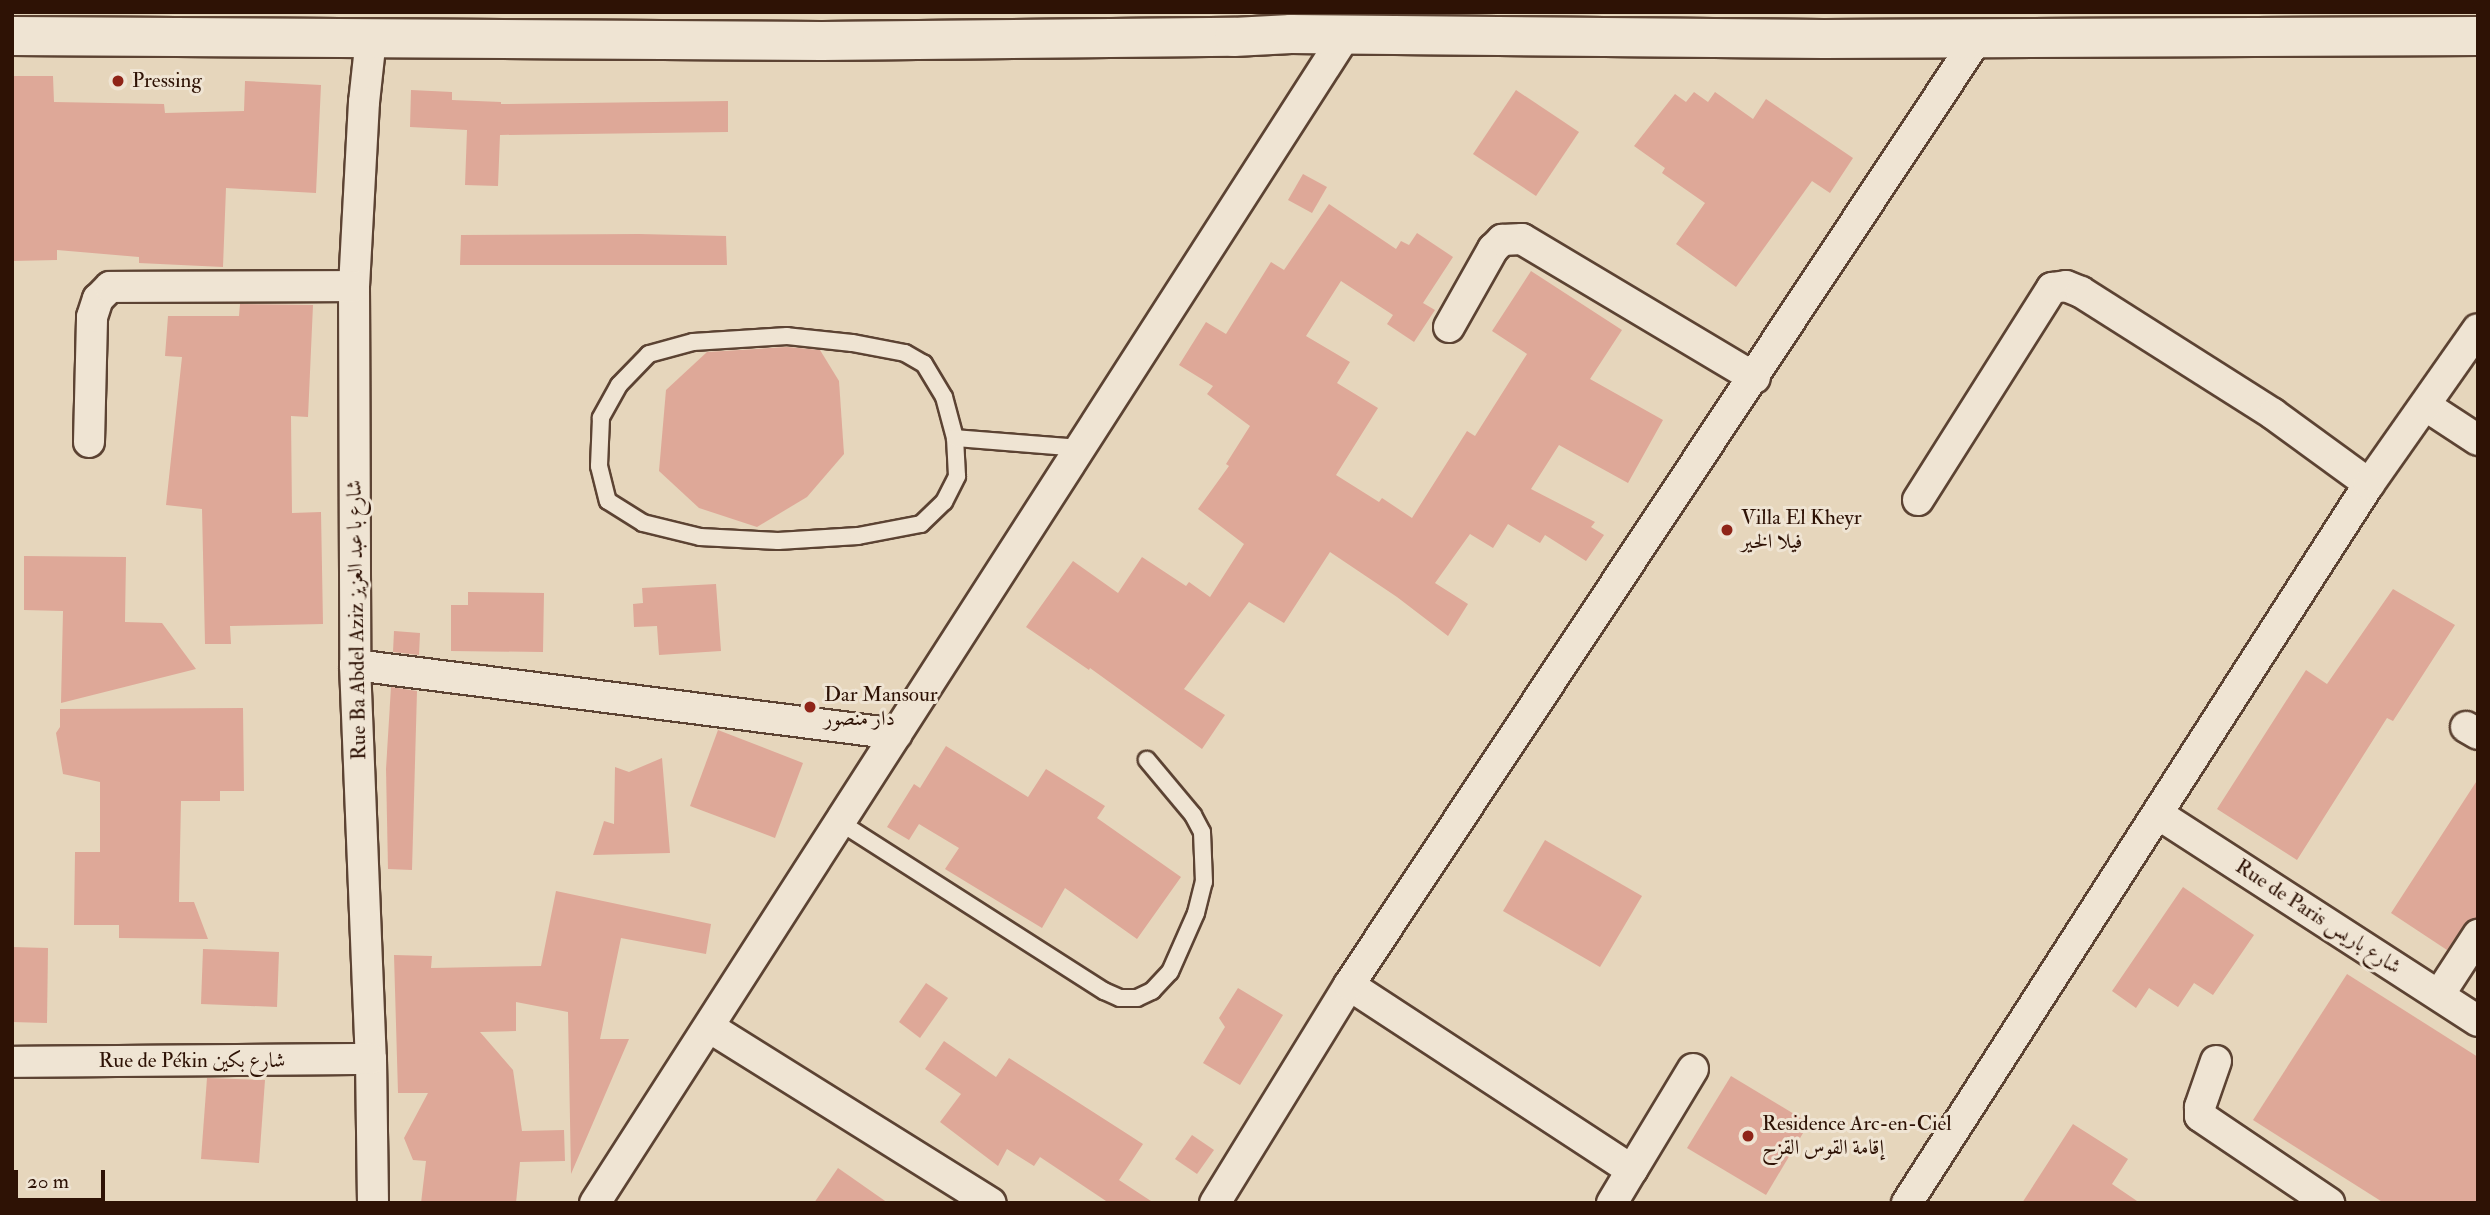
<!DOCTYPE html>
<meta charset="utf-8">
<style>
body{margin:0}
#map{position:relative;width:2490px;height:1215px;overflow:hidden;background:#e6d6bc;font-family:"IM FELL Double Pica",Amiri,serif}
div>[style]{position:absolute}
.building>*{inset:0;background:#dea898}
.roads{filter:drop-shadow(2px 0 #5c4333) drop-shadow(-2px 0 #5c4333) drop-shadow(0 2px #5c4333) drop-shadow(0 -2px #5c4333)}
.lane>*{height:16px;margin:-8px;padding:0 8px;transform-origin:8px;border-radius:8px;background:#efe4d3}
.street>*{height:30px;margin:-15px;padding:0 15px;transform-origin:15px;border-radius:15px;background:#efe4d3}
.secondary>*{height:38px;margin:-19px;padding:0 19px;transform-origin:19px;border-radius:19px;background:#efe4d3}
.dots>*{width:19px;height:19px;translate:-50% -50%;box-sizing:border-box;border:4px solid #efe4d3;border-radius:50%}
span{translate:-50% -50%;white-space:nowrap;text-align:center;line-height:1.15;-webkit-text-stroke:6px #efe4d3;paint-order:stroke}
.poi-label{font-size:21px;color:#2e1205}
.left{translate:0 -50%;text-align:left}
.street-label{font-size:21px;color:#2e1205}
.frame{position:absolute;inset:0;border:14px solid #2e1205;pointer-events:none}
.scale{position:absolute;left:14px;top:1170px;width:91px;height:32px;box-sizing:border-box;border:4px solid #2e1205;border-top:0;padding-left:9px;font-size:21px;line-height:24px;white-space:nowrap;color:#2e1205;-webkit-text-stroke:5px #efe4d3;paint-order:stroke}
</style>
<div id="map">
<div class="building">
<i style="clip-path:polygon(12px 76px,53px 76px,54px 102px,164px 104px,165px 113px,244px 111px,245px 81px,321px 85px,316px 193px,226px 188px,223px 267px,139px 263px,139px 257px,57px 250px,57px 260px,12px 261px)"></i>
<i style="clip-path:polygon(411px 90px,452px 92px,452px 100px,501px 102px,501px 104px,728px 101px,728px 132px,500px 135px,498px 186px,465px 185px,467px 130px,410px 127px)"></i>
<i style="clip-path:polygon(1516px 90px,1579px 132px,1536px 196px,1473px 154px)"></i>
<i style="clip-path:polygon(1694px 92px,1708px 102px,1715px 92px,1753px 119px,1766px 99px,1853px 158px,1830px 193px,1812px 181px,1736px 287px,1676px 244px,1705px 203px,1662px 173px,1665px 168px,1634px 146px,1675px 94px,1686px 102px)"></i>
<i style="clip-path:polygon(1303px 174px,1327px 187px,1312px 213px,1288px 200px)"></i>
<i style="clip-path:polygon(1329px 204px,1396px 249px,1401px 241px,1409px 245px,1417px 233px,1453px 257px,1423px 303px,1435px 310px,1414px 342px,1387px 324px,1393px 315px,1341px 281px,1306px 336px,1350px 362px,1337px 383px,1378px 408px,1336px 475px,1379px 502px,1382px 498px,1412px 518px,1467px 431px,1475px 436px,1527px 354px,1492px 331px,1531px 271px,1622px 330px,1590px 379px,1663px 420px,1628px 483px,1559px 445px,1531px 489px,1595px 522px,1591px 527px,1604px 535px,1586px 561px,1545px 535px,1540px 543px,1508px 524px,1493px 548px,1470px 534px,1435px 583px,1468px 604px,1448px 636px,1397px 597px,1330px 552px,1284px 623px,1249px 602px,1184px 689px,1225px 715px,1202px 749px,1090px 668px,1089px 670px,1026px 627px,1073px 561px,1118px 593px,1142px 557px,1186px 586px,1189px 582px,1210px 597px,1244px 544px,1198px 509px,1229px 466px,1226px 464px,1250px 426px,1207px 394px,1213px 386px,1179px 365px,1206px 322px,1226px 334px,1271px 262px,1284px 270px)"></i>
<i style="clip-path:polygon(639px 234px,726px 236px,727px 265px,460px 265px,461px 235px)"></i>
<i style="clip-path:polygon(240px 304px,313px 305px,308px 417px,291px 416px,292px 513px,321px 512px,323px 624px,230px 626px,231px 644px,205px 644px,202px 509px,166px 505px,182px 357px,165px 356px,168px 316px,239px 316px)"></i>
<i style="clip-path:polygon(787px 347px,820px 350px,839px 381px,844px 454px,807px 497px,757px 527px,699px 508px,659px 471px,666px 390px,707px 352px)"></i>
<i style="clip-path:polygon(24px 556px,126px 557px,125px 622px,162px 623px,196px 669px,61px 703px,63px 611px,24px 610px)"></i>
<i style="clip-path:polygon(716px 584px,721px 651px,659px 655px,657px 626px,634px 627px,633px 604px,643px 603px,642px 588px)"></i>
<i style="clip-path:polygon(2393px 589px,2455px 625px,2393px 721px,2387px 718px,2297px 860px,2217px 809px,2306px 670px,2327px 684px)"></i>
<i style="clip-path:polygon(468px 592px,544px 593px,543px 652px,451px 651px,451px 605px,468px 605px)"></i>
<i style="clip-path:polygon(394px 631px,420px 633px,419px 655px,393px 652px)"></i>
<i style="clip-path:polygon(391px 687px,417px 691px,412px 870px,388px 869px,386px 769px)"></i>
<i style="clip-path:polygon(243px 708px,244px 791px,220px 791px,220px 801px,181px 801px,179px 902px,194px 902px,208px 939px,119px 938px,119px 925px,74px 925px,75px 852px,100px 852px,100px 782px,63px 774px,56px 733px,60px 727px,60px 709px)"></i>
<i style="clip-path:polygon(718px 730px,803px 763px,775px 838px,690px 806px)"></i>
<i style="clip-path:polygon(946px 746px,1028px 797px,1046px 769px,1105px 806px,1097px 818px,1181px 877px,1137px 939px,1065px 888px,1042px 928px,945px 869px,959px 848px,919px 824px,909px 840px,887px 827px,914px 784px,920px 788px)"></i>
<i style="clip-path:polygon(662px 758px,670px 853px,593px 855px,604px 821px,614px 824px,615px 767px,629px 772px)"></i>
<i style="clip-path:polygon(2478px 779px,2478px 918px,2464px 925px,2447px 950px,2391px 913px)"></i>
<i style="clip-path:polygon(1545px 840px,1642px 896px,1600px 967px,1503px 911px)"></i>
<i style="clip-path:polygon(2183px 887px,2254px 935px,2213px 995px,2194px 983px,2178px 1007px,2149px 988px,2136px 1008px,2112px 991px)"></i>
<i style="clip-path:polygon(556px 891px,711px 924px,706px 954px,621px 938px,600px 1039px,629px 1039px,571px 1174px,568px 1012px,516px 1002px,516px 1031px,480px 1032px,513px 1070px,522px 1131px,564px 1130px,565px 1161px,520px 1162px,516px 1203px,421px 1203px,426px 1161px,413px 1160px,404px 1138px,428px 1093px,398px 1093px,394px 955px,432px 956px,431px 968px,541px 966px)"></i>
<i style="clip-path:polygon(12px 947px,48px 948px,47px 1023px,12px 1022px)"></i>
<i style="clip-path:polygon(203px 949px,279px 952px,277px 1007px,201px 1004px)"></i>
<i style="clip-path:polygon(2347px 974px,2478px 1057px,2478px 1203px,2384px 1203px,2253px 1120px)"></i>
<i style="clip-path:polygon(926px 983px,948px 998px,920px 1038px,899px 1022px)"></i>
<i style="clip-path:polygon(1238px 988px,1283px 1015px,1240px 1085px,1203px 1063px,1225px 1027px,1219px 1018px)"></i>
<i style="clip-path:polygon(944px 1041px,996px 1077px,1009px 1058px,1143px 1144px,1119px 1180px,1154px 1203px,1109px 1203px,1040px 1157px,1034px 1166px,1007px 1149px,998px 1166px,940px 1122px,961px 1094px,925px 1069px)"></i>
<i style="clip-path:polygon(1731px 1076px,1809px 1123px,1766px 1195px,1687px 1148px)"></i>
<i style="clip-path:polygon(207px 1078px,265px 1080px,259px 1163px,201px 1159px)"></i>
<i style="clip-path:polygon(2073px 1124px,2128px 1159px,2112px 1184px,2140px 1203px,2022px 1203px)"></i>
<i style="clip-path:polygon(1192px 1135px,1214px 1150px,1197px 1174px,1175px 1159px)"></i>
<i style="clip-path:polygon(838px 1168px,888px 1203px,814px 1203px)"></i>
</div>
<div class="roads">
<div class="lane">
<i style="left:955px;top:438px;width:42px;rotate:-105deg"></i>
<i style="left:944px;top:397px;width:39px;rotate:-121deg"></i>
<i style="left:924px;top:364px;width:22px;rotate:-150deg"></i>
<i style="left:905px;top:353px;width:54px;rotate:-169.3deg"></i>
<i style="left:852px;top:343px;width:65px;rotate:-173.9deg"></i>
<i style="left:787px;top:336px;width:94px;rotate:176.3deg"></i>
<i style="left:693px;top:342px;width:46px;rotate:164.7deg"></i>
<i style="left:649px;top:354px;width:43px;rotate:134.1deg"></i>
<i style="left:619px;top:385px;width:38px;rotate:119deg"></i>
<i style="left:601px;top:418px;width:48px;rotate:92.4deg"></i>
<i style="left:599px;top:466px;width:36px;rotate:76deg"></i>
<i style="left:608px;top:501px;width:41px;rotate:32.2deg"></i>
<i style="left:643px;top:523px;width:59px;rotate:13.8deg"></i>
<i style="left:700px;top:537px;width:78px;rotate:2.9deg"></i>
<i style="left:778px;top:541px;width:80px;rotate:-3.6deg"></i>
<i style="left:858px;top:536px;width:64px;rotate:-10.8deg"></i>
<i style="left:921px;top:524px;width:32px;rotate:-44deg"></i>
<i style="left:944px;top:502px;width:29px;rotate:-63deg"></i>
<i style="left:957px;top:476px;width:38px;rotate:-93deg"></i>
<i style="left:955px;top:438px;width:124px;rotate:4.6deg"></i>
<i style="left:838px;top:821px;width:316px;rotate:32.6deg"></i>
<i style="left:1104px;top:991px;width:17px;rotate:24deg"></i>
<i style="left:1120px;top:998px;width:17px"></i>
<i style="left:1137px;top:998px;width:17px;rotate:-25deg"></i>
<i style="left:1152px;top:991px;width:26px;rotate:-47deg"></i>
<i style="left:1170px;top:972px;width:64px;rotate:-66.2deg"></i>
<i style="left:1196px;top:913px;width:32px;rotate:-76deg"></i>
<i style="left:1204px;top:882px;width:50px;rotate:-92.3deg"></i>
<i style="left:1202px;top:832px;width:19px;rotate:-118deg"></i>
<i style="left:1193px;top:815px;width:72px;rotate:-129.9deg"></i>
</div>
<div class="street">
<i style="left:371px;top:38px;width:64px;rotate:96.2deg"></i>
<i style="left:364px;top:102px;width:184px;rotate:93.1deg"></i>
<i style="left:354px;top:286px;width:379px;rotate:89.8deg"></i>
<i style="left:355px;top:665px;width:394px;rotate:87.7deg"></i>
<i style="left:371px;top:1059px;width:144px;rotate:89.2deg"></i>
<i style="left:1449px;top:327px;width:90px;rotate:-60.6deg"></i>
<i style="left:1493px;top:249px;width:13px;rotate:-45deg"></i>
<i style="left:1502px;top:240px;width:20px;rotate:-3deg"></i>
<i style="left:1522px;top:239px;width:271px;rotate:30.8deg"></i>
<i style="left:2426px;top:406px;width:62px;rotate:33.2deg"></i>
<i style="left:89px;top:442px;width:125px;rotate:-88.6deg"></i>
<i style="left:92px;top:317px;width:19px;rotate:-72deg"></i>
<i style="left:98px;top:299px;width:17px;rotate:-45deg"></i>
<i style="left:110px;top:287px;width:244px;rotate:-0.2deg"></i>
<i style="left:1918px;top:500px;width:251px;rotate:-57.7deg"></i>
<i style="left:2052px;top:288px;width:14px;rotate:-8deg"></i>
<i style="left:2066px;top:286px;width:16px;rotate:22deg"></i>
<i style="left:2081px;top:292px;width:227px;rotate:32.4deg"></i>
<i style="left:2273px;top:414px;width:119px;rotate:36.1deg"></i>
<i style="left:355px;top:665px;width:546px;rotate:7.26deg"></i>
<i style="left:2466px;top:727px;width:14px;rotate:30deg"></i>
<i style="left:2158px;top:814px;width:381px;rotate:32.9deg"></i>
<i style="left:1349px;top:985px;width:338px;rotate:33.2deg"></i>
<i style="left:1632px;top:1170px;width:118px;rotate:-58.9deg"></i>
<i style="left:2439px;top:995px;width:72px;rotate:-57deg"></i>
<i style="left:709px;top:1027px;width:332px;rotate:32deg"></i>
<i style="left:2216px;top:1061px;width:49px;rotate:109.2deg"></i>
<i style="left:2200px;top:1107px;width:9px;rotate:90deg"></i>
<i style="left:2200px;top:1116px;width:156px;rotate:34deg"></i>
<i style="left:12px;top:1062px;width:359px;rotate:-0.5deg"></i>
<i style="left:595px;top:1203px;width:1389px;rotate:-57.28deg"></i>
<i style="left:1215px;top:1203px;width:256px;rotate:-58.4deg"></i>
<i style="left:1349px;top:985px;width:1135px;rotate:-56.42deg"></i>
<i style="left:1612px;top:1203px;width:39px;rotate:-59deg"></i>
<i style="left:1907px;top:1203px;width:855px;rotate:-57.28deg"></i>
<i style="left:2369px;top:484px;width:189px;rotate:-54.9deg"></i>
</div>
<div class="secondary">
<i style="left:12px;top:36px;width:810px;rotate:0.35deg"></i>
<i style="left:822px;top:41px;width:412px;rotate:-0.6deg"></i>
<i style="left:1234px;top:37px;width:57px;rotate:-3deg"></i>
<i style="left:1291px;top:34px;width:533px;rotate:0.54deg"></i>
<i style="left:1824px;top:39px;width:654px;rotate:-0.26deg"></i>
</div>
</div>
<div class="dots">
<i style="left:118px;top:81px;background:#8f2418"></i>
<i style="left:1727px;top:530px;background:#8f2418"></i>
<i style="left:810px;top:707px;background:#8f2418"></i>
<i style="left:1748px;top:1136px;background:#8f2418"></i>
</div>
<div class="poi-label">
<span class="left" style="left:132px;top:81px">Pressing</span>
<span class="left" style="left:1741px;top:530px">Villa El Kheyr<br>فيلا الخير</span>
<span class="left" style="left:824px;top:707px">Dar Mansour<br>دار منصور</span>
<span class="left" style="left:1762px;top:1136px">Residence Arc-en-Ciel<br>إقامة القوس القزح</span>
</div>
<div class="street-label">
<span style="left:357px;top:620px;rotate:-91deg">Rue Ba Abdel Aziz شارع با عبد العزيز</span>
<span style="left:2318px;top:917px;rotate:33deg">Rue de Paris شارع باريس</span>
<span style="left:192px;top:1061px">Rue de Pékin شارع بكين</span>
</div>
<div class="frame"></div>
<div class="scale">20 m</div>
</div>
